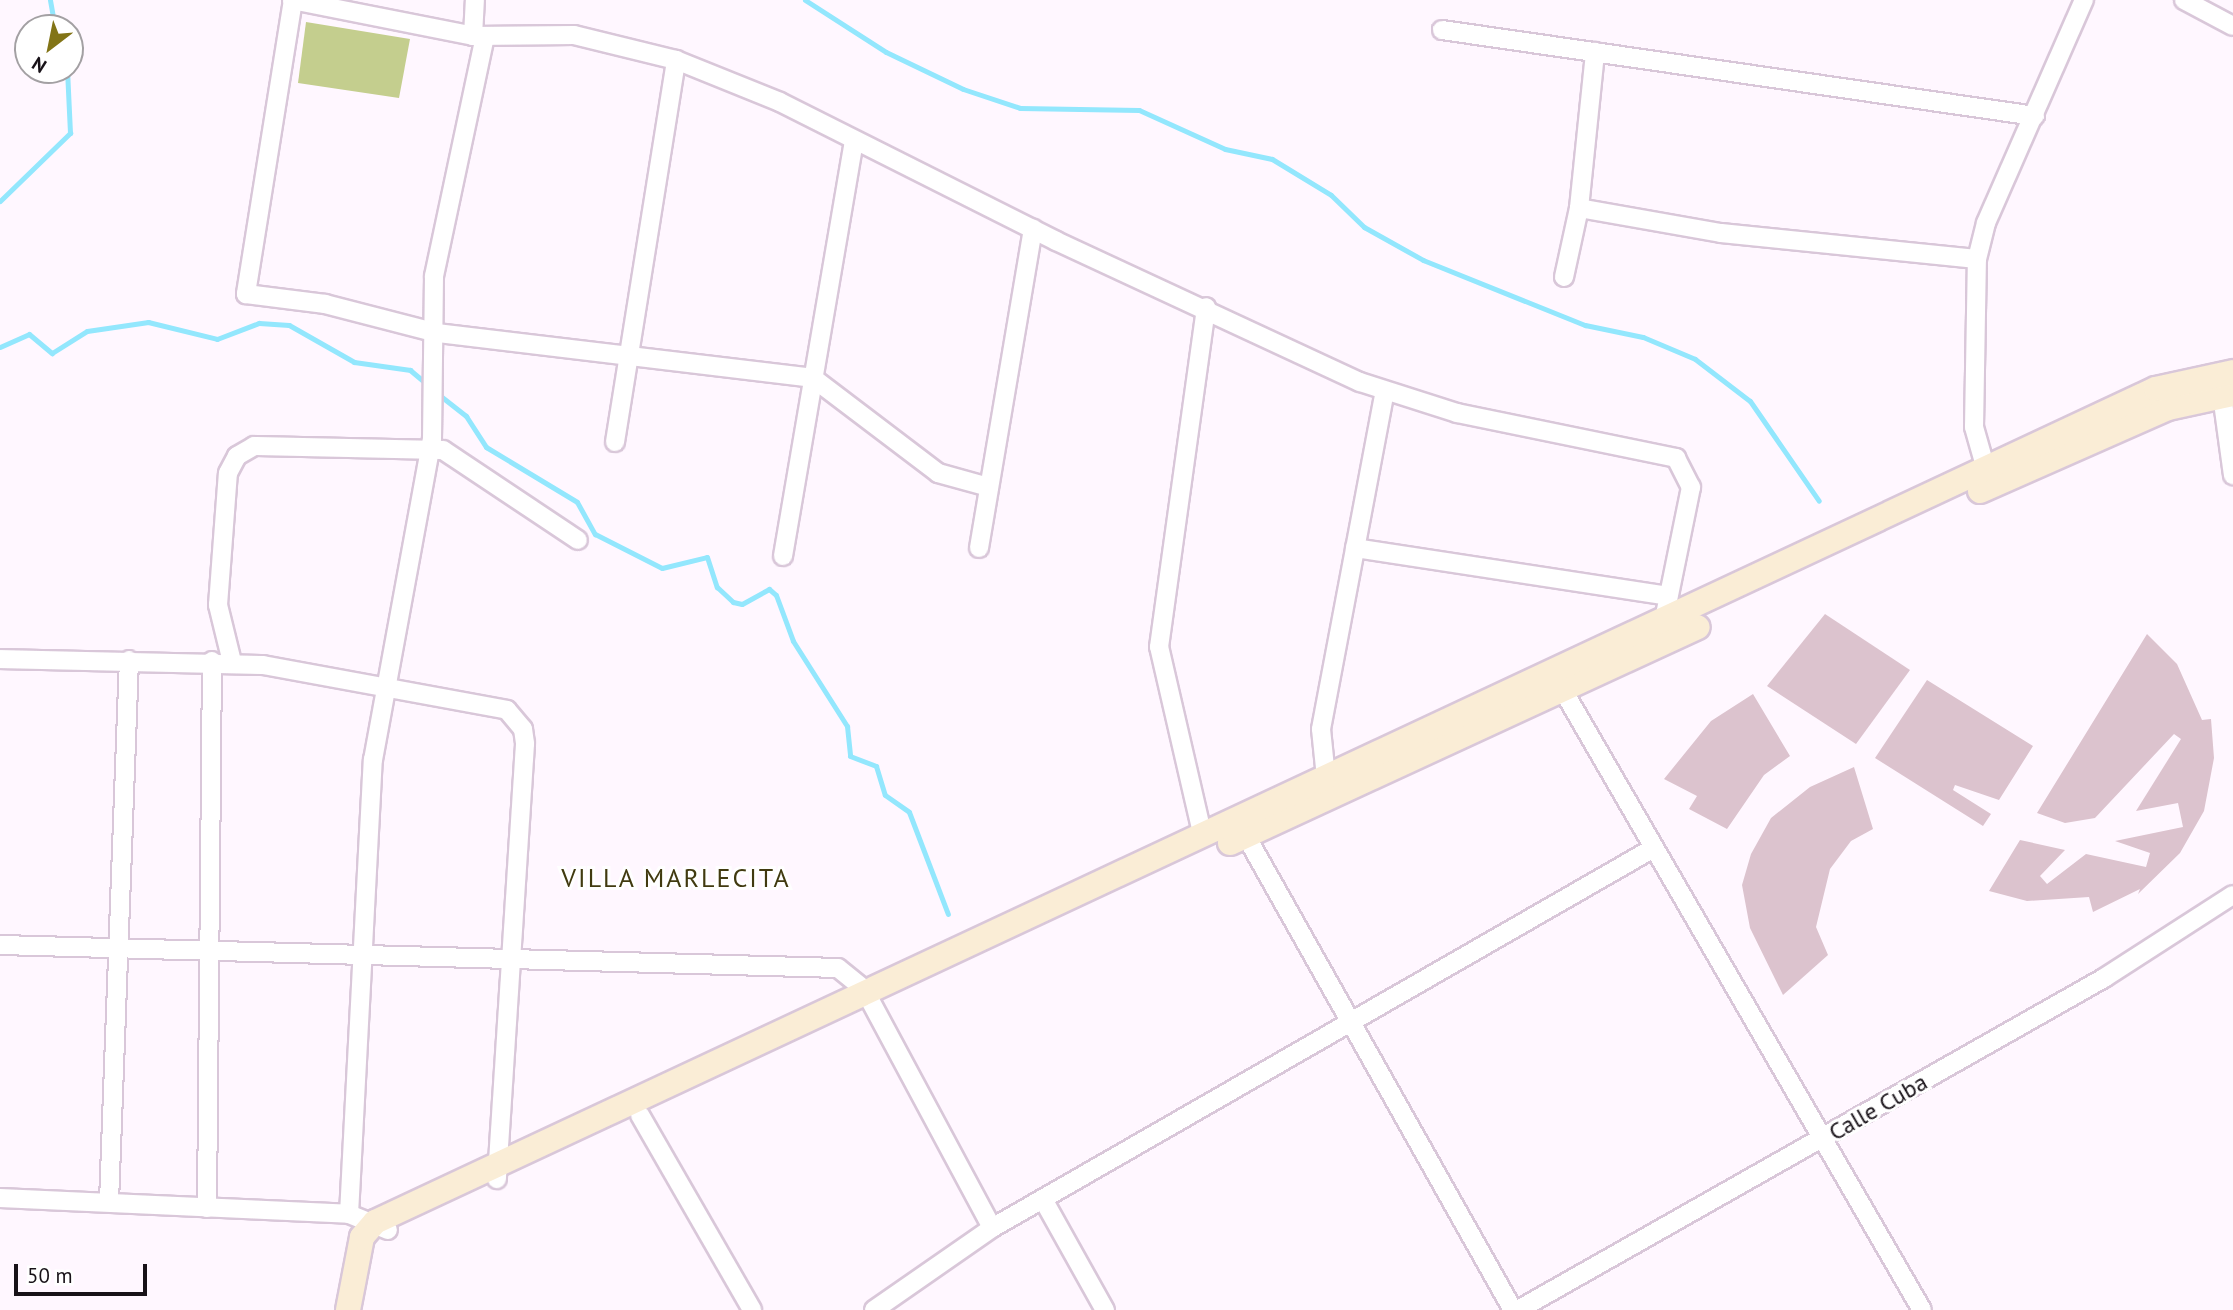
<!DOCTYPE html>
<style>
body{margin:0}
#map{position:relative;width:2233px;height:1310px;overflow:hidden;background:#fff7ff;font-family:"PT Sans",sans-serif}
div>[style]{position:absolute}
.green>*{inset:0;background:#c4ce8e}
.stream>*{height:5px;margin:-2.5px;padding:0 2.5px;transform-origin:2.5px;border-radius:2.5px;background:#93e7fd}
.building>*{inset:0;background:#dcc3ce}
.roads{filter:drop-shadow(2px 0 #d9c7d9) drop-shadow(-2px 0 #d9c7d9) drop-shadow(0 2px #d9c7d9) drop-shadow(0 -2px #d9c7d9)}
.street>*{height:18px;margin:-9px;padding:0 9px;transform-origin:9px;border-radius:9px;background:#fff}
.secondary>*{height:24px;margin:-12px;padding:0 12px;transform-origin:12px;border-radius:12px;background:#faedd6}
span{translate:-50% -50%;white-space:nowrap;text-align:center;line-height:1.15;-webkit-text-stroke:6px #fff;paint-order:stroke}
.street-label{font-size:24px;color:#181218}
.neighbourhood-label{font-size:26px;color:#413a10;letter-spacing:2px}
.north{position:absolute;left:14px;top:14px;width:70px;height:70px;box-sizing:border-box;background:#fff;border:2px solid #a3a0a3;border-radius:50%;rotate:212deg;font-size:19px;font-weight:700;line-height:28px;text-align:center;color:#181218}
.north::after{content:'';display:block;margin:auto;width:24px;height:32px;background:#827416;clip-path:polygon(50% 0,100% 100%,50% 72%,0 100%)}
.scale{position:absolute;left:14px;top:1264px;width:133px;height:32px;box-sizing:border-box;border:4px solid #181218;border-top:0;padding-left:9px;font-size:21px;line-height:24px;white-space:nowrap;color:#181218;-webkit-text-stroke:5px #fff;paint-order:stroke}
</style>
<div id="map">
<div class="green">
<i style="clip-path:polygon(306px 22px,410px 39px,399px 98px,298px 83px)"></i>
</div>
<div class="stream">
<i style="left:50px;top:0;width:28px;rotate:80deg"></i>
<i style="left:805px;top:0;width:96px;rotate:32.7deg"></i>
<i style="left:886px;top:52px;width:85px;rotate:25.7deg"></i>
<i style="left:963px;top:89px;width:60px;rotate:18.4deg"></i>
<i style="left:1020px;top:108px;width:119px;rotate:1deg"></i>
<i style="left:1139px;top:110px;width:94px;rotate:24.4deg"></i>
<i style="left:1225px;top:149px;width:48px;rotate:12deg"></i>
<i style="left:1272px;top:159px;width:69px;rotate:31.4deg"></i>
<i style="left:1331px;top:195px;width:46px;rotate:44.1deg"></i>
<i style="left:1364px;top:227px;width:68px;rotate:29.2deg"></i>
<i style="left:1423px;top:260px;width:175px;rotate:21.9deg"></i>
<i style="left:1585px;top:325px;width:59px;rotate:11.7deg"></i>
<i style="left:1643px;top:337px;width:56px;rotate:22.9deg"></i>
<i style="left:1695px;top:359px;width:69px;rotate:37.4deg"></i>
<i style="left:1750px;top:401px;width:121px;rotate:55.4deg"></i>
<i style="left:0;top:201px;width:98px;rotate:-44.2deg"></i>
<i style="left:70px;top:133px;width:63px;rotate:-92.7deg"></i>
<i style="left:0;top:347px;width:32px;rotate:-24deg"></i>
<i style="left:29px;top:334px;width:30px;rotate:40deg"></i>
<i style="left:52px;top:353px;width:41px;rotate:-32.2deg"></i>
<i style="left:87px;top:331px;width:62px;rotate:-8.4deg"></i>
<i style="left:148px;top:322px;width:71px;rotate:13.8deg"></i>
<i style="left:217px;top:339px;width:45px;rotate:-20.9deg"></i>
<i style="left:259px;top:323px;width:30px;rotate:4deg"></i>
<i style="left:289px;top:325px;width:75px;rotate:29.6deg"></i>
<i style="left:354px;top:362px;width:57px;rotate:8.1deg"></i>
<i style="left:410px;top:370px;width:23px;rotate:40deg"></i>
<i style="left:438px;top:394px;width:36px;rotate:38deg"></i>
<i style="left:466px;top:416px;width:37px;rotate:57deg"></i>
<i style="left:486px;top:447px;width:106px;rotate:31.1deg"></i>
<i style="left:577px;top:502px;width:37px;rotate:61deg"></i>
<i style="left:595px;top:534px;width:75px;rotate:26.9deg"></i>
<i style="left:662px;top:568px;width:46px;rotate:-13.7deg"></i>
<i style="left:707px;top:557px;width:32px;rotate:72deg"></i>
<i style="left:717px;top:587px;width:22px;rotate:43deg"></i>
<i style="left:733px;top:602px;width:9px;rotate:13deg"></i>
<i style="left:742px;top:604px;width:31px;rotate:-29deg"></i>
<i style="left:769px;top:589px;width:9px;rotate:41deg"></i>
<i style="left:776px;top:595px;width:49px;rotate:69.7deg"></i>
<i style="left:793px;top:641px;width:101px;rotate:57.6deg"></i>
<i style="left:847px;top:726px;width:30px;rotate:84deg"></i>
<i style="left:850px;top:756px;width:28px;rotate:21deg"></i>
<i style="left:876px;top:766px;width:30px;rotate:73deg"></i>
<i style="left:885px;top:795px;width:29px;rotate:35deg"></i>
<i style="left:909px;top:812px;width:109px;rotate:69.1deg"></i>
</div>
<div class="building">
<i style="clip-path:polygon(1825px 614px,1910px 670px,1856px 744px,1767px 686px)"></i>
<i style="clip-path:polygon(2147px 634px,2177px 664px,2202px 720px,2211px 719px,2214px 758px,2204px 811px,2180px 853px,2138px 894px,2140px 889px,2093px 912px,2089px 897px,2027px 901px,1989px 891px,2020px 840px,2065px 850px,2040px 876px,2047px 884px,2086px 854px,2146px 867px,2150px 853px,2115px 841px,2183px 827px,2178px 803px,2136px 811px,2181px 739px,2174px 734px,2095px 818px,2065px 823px,2037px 813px)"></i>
<i style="clip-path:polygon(1927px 680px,2033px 746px,1999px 800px,1955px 785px,1953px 790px,1991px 814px,1983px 826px,1875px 758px)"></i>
<i style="clip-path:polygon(1753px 694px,1790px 756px,1764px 775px,1727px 829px,1689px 809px,1697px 796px,1664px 779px,1711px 721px)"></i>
<i style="clip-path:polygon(1854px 767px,1873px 829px,1851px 841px,1830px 869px,1816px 927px,1828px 955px,1783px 995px,1750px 928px,1742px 885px,1751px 854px,1771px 818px,1810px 787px)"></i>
</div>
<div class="roads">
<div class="street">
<i style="left:292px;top:0;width:185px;rotate:11.2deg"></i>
<i style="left:473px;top:36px;width:101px;rotate:-0.6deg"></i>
<i style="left:574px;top:35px;width:105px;rotate:13.8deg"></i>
<i style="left:676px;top:60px;width:112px;rotate:22deg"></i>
<i style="left:780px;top:102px;width:309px;rotate:26.7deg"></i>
<i style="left:1056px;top:241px;width:335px;rotate:24.9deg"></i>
<i style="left:1360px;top:382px;width:102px;rotate:17.7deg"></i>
<i style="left:1457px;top:413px;width:224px;rotate:11.6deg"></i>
<i style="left:1676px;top:458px;width:33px;rotate:63deg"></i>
<i style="left:1691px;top:487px;width:141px;rotate:101.5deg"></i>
<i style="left:293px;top:0;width:298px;rotate:99.1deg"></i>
<i style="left:246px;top:294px;width:80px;rotate:7.2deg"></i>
<i style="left:325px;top:304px;width:116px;rotate:14.5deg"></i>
<i style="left:437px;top:333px;width:379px;rotate:6.8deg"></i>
<i style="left:813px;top:378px;width:157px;rotate:37.2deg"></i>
<i style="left:938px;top:473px;width:53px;rotate:15.4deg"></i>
<i style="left:2184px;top:0;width:55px;rotate:28deg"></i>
<i style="left:1442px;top:30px;width:599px;rotate:8.25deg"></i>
<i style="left:473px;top:36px;width:36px;rotate:-87deg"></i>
<i style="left:1579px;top:208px;width:144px;rotate:10deg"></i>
<i style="left:1721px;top:233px;width:257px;rotate:5.8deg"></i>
<i style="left:1564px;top:277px;width:71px;rotate:-77.7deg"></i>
<i style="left:1579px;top:208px;width:157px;rotate:-84.1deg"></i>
<i style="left:2222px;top:395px;width:81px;rotate:82.2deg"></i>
<i style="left:615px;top:442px;width:387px;rotate:-80.9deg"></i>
<i style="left:1989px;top:480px;width:55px;rotate:-105.8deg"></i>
<i style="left:1974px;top:427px;width:168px;rotate:-89deg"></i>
<i style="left:1977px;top:259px;width:37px;rotate:-76deg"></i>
<i style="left:1986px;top:223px;width:244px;rotate:-66.3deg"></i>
<i style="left:979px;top:548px;width:324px;rotate:-80.4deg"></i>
<i style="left:1355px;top:548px;width:316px;rotate:8.7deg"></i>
<i style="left:783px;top:556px;width:421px;rotate:-80.3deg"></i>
<i style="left:0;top:659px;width:263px;rotate:1.3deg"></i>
<i style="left:263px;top:665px;width:248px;rotate:10.4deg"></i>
<i style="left:507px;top:710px;width:25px;rotate:50deg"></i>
<i style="left:523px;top:729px;width:15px;rotate:82deg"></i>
<i style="left:525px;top:744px;width:436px;rotate:93.7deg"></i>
<i style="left:232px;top:662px;width:59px;rotate:-103.8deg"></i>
<i style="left:218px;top:605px;width:132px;rotate:-85.7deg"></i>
<i style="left:228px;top:473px;width:19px;rotate:-62deg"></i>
<i style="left:237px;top:456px;width:20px;rotate:-30deg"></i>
<i style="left:254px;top:446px;width:189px;rotate:1.2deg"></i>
<i style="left:443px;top:450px;width:162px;rotate:33.7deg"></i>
<i style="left:1564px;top:692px;width:714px;rotate:59.92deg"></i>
<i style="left:1327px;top:787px;width:58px;rotate:-95.9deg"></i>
<i style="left:1321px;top:729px;width:344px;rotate:-79.3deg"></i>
<i style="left:1246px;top:836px;width:544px;rotate:60.61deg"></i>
<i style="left:1203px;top:837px;width:195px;rotate:-103deg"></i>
<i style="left:1159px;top:647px;width:343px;rotate:-82.1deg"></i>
<i style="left:0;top:945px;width:838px;rotate:1.57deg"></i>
<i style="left:838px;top:968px;width:33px;rotate:39deg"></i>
<i style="left:864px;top:989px;width:271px;rotate:61.8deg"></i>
<i style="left:640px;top:1115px;width:225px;rotate:60.1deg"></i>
<i style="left:0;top:1198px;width:349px;rotate:2.6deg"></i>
<i style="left:349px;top:1214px;width:42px;rotate:22.3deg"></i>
<i style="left:1044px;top:1201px;width:125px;rotate:60.8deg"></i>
<i style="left:109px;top:1202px;width:542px;rotate:-87.89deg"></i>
<i style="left:207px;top:1208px;width:547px;rotate:-89.48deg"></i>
<i style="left:349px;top:1214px;width:455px;rotate:-87deg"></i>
<i style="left:373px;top:760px;width:325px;rotate:-79.6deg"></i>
<i style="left:432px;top:440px;width:164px;rotate:-89.3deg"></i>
<i style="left:434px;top:276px;width:244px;rotate:-78deg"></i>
<i style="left:874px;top:1310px;width:144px;rotate:-34.8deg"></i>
<i style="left:992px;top:1228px;width:761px;rotate:-29.87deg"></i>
<i style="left:1518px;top:1310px;width:674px;rotate:-29.53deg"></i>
<i style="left:2104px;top:978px;width:153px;rotate:-32.8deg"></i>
</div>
<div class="secondary">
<i style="left:1980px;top:491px;width:206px;rotate:-23.8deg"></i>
<i style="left:2168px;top:408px;width:66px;rotate:-12.2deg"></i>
<i style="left:1230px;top:843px;width:515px;rotate:-24.78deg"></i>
<i style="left:348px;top:1310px;width:74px;rotate:-79.1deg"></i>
<i style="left:362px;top:1237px;width:20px;rotate:-49deg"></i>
<i style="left:375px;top:1222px;width:1966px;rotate:-25.07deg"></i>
<i style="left:2156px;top:389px;width:79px;rotate:-12.4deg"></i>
</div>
</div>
<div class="street-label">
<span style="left:1878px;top:1107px;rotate:-30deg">Calle Cuba</span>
</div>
<div class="neighbourhood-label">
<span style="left:676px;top:878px">VILLA MARLECITA</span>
</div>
<div class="north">N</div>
<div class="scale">50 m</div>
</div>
